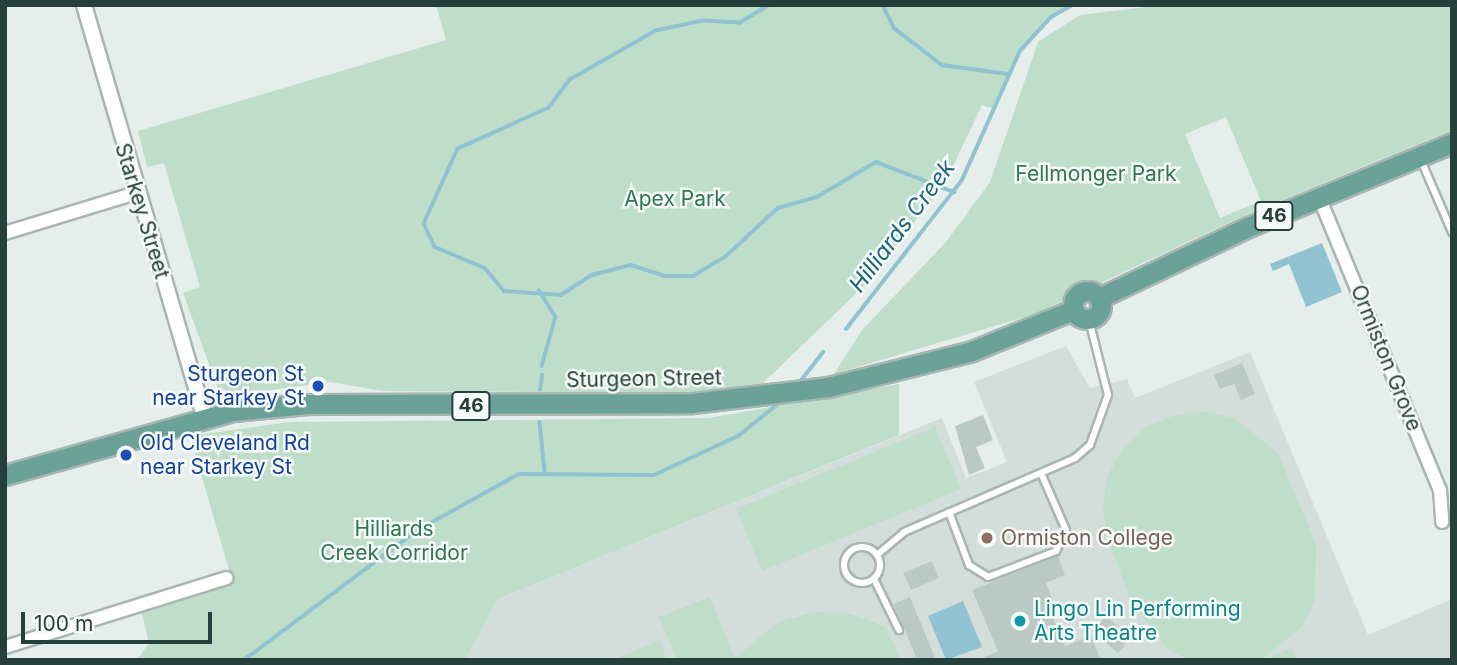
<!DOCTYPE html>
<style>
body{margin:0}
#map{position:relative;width:1457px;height:665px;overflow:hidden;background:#e5eeeb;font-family:Inter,sans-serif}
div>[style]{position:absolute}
.built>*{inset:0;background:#d3deda}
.green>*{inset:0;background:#bfdeca}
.water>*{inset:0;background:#90c2d1}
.stream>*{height:3.5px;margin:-1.75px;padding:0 1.75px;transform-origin:1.75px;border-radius:1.75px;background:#90c2d1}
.building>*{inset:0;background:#bbc9c4}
.roads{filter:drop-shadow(2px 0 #a8b6b2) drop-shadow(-2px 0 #a8b6b2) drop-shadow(0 2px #a8b6b2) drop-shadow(0 -2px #a8b6b2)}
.service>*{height:6px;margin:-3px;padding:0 3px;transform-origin:3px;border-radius:3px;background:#fff}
.service>.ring{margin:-3px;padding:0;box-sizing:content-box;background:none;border:6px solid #fff;border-radius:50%}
.minor>*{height:12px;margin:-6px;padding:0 6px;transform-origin:6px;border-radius:6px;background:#fff}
.tertiary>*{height:14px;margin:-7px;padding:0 7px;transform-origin:7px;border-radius:7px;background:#fff}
.primary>*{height:19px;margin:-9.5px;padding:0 9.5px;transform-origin:9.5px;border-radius:9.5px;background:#6ba298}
.primary>.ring{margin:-9.5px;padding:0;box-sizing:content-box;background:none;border:19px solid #6ba298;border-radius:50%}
.dots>*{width:19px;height:19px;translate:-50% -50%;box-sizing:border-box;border:4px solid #f6faf8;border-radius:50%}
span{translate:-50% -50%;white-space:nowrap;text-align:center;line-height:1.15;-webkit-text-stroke:5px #f6faf8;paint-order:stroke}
.shield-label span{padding:2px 5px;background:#f6faf8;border:2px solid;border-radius:5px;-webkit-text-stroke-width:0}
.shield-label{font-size:19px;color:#25403a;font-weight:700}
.park-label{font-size:21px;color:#307650}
.street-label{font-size:21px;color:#25403a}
.transit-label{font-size:21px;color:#164399}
.right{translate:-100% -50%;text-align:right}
.left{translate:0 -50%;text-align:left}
.education-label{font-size:21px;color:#785e54}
.culture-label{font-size:21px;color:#0d838f}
.water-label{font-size:23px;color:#20657b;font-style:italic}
.frame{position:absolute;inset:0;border:7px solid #25403a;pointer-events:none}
.scale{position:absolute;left:21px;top:612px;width:191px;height:32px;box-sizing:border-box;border:4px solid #25403a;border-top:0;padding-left:9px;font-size:21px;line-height:24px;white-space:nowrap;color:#25403a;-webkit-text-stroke:5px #f6faf8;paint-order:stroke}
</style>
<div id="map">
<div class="built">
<i style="clip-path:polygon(1066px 346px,1090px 388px,1127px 379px,1135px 398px,1250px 352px,1368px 635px,1452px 599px,1452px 660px,465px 660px,498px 599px,942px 418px,966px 478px,1007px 462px,974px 382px)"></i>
</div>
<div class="green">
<i style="clip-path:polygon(436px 5px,1073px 5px,1051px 17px,1020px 51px,995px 109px,982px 105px,946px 181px,868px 282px,763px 383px,693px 393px,383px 391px,330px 382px,236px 395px,218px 389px,183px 293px,200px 287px,164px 163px,147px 167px,138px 131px,446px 40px)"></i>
<i style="clip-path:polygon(evenodd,1163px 5px,1452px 5px,1452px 130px,1243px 216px,1035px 314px,834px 374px,862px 330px,946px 242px,990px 182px,1038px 42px,1080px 15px,1163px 5px,1226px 117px,1261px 201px,1220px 218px,1185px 134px,1226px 117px)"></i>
<i style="clip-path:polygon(899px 384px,899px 435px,498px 599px,465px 660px,137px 660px,149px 643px,138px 596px,229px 570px,190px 436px,290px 422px,709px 418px)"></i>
<i style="clip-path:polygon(1206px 412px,1234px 418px,1278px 453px,1316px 544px,1315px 600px,1303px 626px,1261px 660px,1188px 660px,1169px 650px,1131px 601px,1107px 537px,1103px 506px,1108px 475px,1123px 448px,1146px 427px,1175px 415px)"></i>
<i style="clip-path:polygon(935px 427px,961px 489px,762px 571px,736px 509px)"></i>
<i style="clip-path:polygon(710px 597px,735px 658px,778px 622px,814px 612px,851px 614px,886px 627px,901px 660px,677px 660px,659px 617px)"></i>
<i style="clip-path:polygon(660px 640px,667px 660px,612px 660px)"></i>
<i style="clip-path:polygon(1291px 648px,1296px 660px,1264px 660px)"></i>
</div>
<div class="water">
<i style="clip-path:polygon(1322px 243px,1342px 292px,1306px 307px,1289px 264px,1273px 271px,1270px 264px)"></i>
<i style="clip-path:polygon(963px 601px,982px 647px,946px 660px,928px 616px)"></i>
</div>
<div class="stream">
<i style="left:770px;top:5px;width:35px;rotate:149deg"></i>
<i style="left:740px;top:23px;width:37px;rotate:-177deg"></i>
<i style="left:703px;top:21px;width:48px;rotate:168deg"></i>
<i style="left:656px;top:31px;width:99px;rotate:150.3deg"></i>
<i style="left:570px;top:80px;width:35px;rotate:127deg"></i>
<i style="left:549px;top:108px;width:100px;rotate:155.7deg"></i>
<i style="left:458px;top:149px;width:82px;rotate:114.4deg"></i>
<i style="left:424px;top:224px;width:25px;rotate:64deg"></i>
<i style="left:435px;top:247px;width:54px;rotate:22.8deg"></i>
<i style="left:485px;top:268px;width:30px;rotate:50deg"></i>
<i style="left:504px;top:291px;width:57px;rotate:4deg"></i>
<i style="left:561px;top:295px;width:37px;rotate:-33deg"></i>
<i style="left:592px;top:275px;width:40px;rotate:-14.4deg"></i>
<i style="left:631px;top:265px;width:35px;rotate:18deg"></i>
<i style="left:664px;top:276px;width:29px"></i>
<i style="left:693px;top:276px;width:37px;rotate:-31deg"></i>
<i style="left:725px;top:257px;width:72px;rotate:-42.8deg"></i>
<i style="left:778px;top:208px;width:41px;rotate:-15.8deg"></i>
<i style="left:817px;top:197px;width:69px;rotate:-30.7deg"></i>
<i style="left:876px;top:162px;width:84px;rotate:21deg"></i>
<i style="left:883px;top:5px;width:25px;rotate:64deg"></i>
<i style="left:894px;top:28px;width:61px;rotate:37.6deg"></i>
<i style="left:942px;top:65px;width:68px;rotate:7.7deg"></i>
<i style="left:539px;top:290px;width:32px;rotate:58deg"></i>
<i style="left:556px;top:317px;width:51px;rotate:105.9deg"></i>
<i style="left:846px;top:329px;width:189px;rotate:-52.1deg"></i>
<i style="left:962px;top:180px;width:141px;rotate:-65.8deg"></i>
<i style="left:1020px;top:51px;width:46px;rotate:-47.6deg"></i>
<i style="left:1051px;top:17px;width:25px;rotate:-29deg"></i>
<i style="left:799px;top:383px;width:39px;rotate:-52deg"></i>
<i style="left:540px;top:390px;width:15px;rotate:-82deg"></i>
<i style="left:540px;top:422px;width:49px;rotate:84.2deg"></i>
<i style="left:244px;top:660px;width:217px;rotate:-36.8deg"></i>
<i style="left:418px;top:530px;width:115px;rotate:-29deg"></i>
<i style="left:519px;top:474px;width:135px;rotate:0.4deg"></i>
<i style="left:654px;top:475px;width:93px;rotate:-24.9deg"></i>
<i style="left:738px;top:436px;width:56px;rotate:-38.5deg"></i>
</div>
<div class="building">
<i style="clip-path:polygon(1242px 363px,1255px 394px,1241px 400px,1234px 384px,1220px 389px,1214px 375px)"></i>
<i style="clip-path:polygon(983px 415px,993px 440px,976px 447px,985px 468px,969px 475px,955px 426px)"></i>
<i style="clip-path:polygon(1058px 556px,1065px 575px,1046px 583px,1053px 601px,1047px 604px,1065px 646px,1091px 636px,1101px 660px,978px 660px,998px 651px,972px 590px)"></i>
<i style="clip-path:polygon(932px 561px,939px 578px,911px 590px,903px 573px)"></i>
<i style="clip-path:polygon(910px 597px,936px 660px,917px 660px,894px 604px)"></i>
<i style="clip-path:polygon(1106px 616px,1131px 637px,1118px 653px,1093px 632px)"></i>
</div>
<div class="roads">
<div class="service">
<i style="left:1420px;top:158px;width:81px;rotate:66.6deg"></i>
<i style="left:949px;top:512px;width:57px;rotate:69.3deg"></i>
<i style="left:969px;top:565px;width:22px;rotate:32deg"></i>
<i style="left:988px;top:577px;width:73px;rotate:-20.9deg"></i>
<i style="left:1056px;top:551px;width:23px;rotate:-65deg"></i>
<i style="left:1066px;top:530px;width:62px;rotate:-113.7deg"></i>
<i class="ring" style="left:844px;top:547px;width:30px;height:30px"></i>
<i style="left:877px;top:555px;width:35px;rotate:-40deg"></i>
<i style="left:904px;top:532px;width:186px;rotate:-23.4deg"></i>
<i style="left:1075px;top:458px;width:20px;rotate:-41deg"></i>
<i style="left:1090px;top:445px;width:53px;rotate:-70.2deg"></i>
<i style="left:1108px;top:395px;width:77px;rotate:-104.2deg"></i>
<i style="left:874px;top:579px;width:57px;rotate:63.9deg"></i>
</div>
<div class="minor">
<i style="left:1319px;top:197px;width:317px;rotate:67.6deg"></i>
<i style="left:1440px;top:490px;width:32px;rotate:86deg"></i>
<i style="left:5px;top:233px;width:137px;rotate:-17deg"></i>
<i style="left:5px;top:647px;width:232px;rotate:-17.3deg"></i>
</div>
<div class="tertiary">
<i style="left:84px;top:5px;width:428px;rotate:73.7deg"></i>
</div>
<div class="primary">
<i class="ring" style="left:1073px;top:291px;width:9px;height:9px"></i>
<i style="left:1099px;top:298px;width:165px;rotate:-25.5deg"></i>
<i style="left:1248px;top:227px;width:221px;rotate:-22.4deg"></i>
<i style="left:5px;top:475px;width:237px;rotate:-15.7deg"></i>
<i style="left:233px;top:411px;width:75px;rotate:-5.3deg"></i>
<i style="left:308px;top:404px;width:384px;rotate:-0.1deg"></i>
<i style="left:692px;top:403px;width:137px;rotate:-6.7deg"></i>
<i style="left:828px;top:387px;width:148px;rotate:-14deg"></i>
<i style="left:972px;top:351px;width:109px;rotate:-22.1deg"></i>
</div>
</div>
<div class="dots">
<i style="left:318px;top:386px;background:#1a4fb4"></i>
<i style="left:126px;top:455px;background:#1a4fb4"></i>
<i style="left:987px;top:538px;background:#8d6e63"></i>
<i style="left:1020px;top:621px;background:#0f9aa8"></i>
</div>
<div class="shield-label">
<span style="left:1274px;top:216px">46</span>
<span style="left:471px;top:406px">46</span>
</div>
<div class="park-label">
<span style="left:1096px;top:174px">Fellmonger Park</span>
<span style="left:675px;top:199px">Apex Park</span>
<span style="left:394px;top:541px">Hilliards<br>Creek Corridor</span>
</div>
<div class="street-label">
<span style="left:142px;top:211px;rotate:73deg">Starkey Street</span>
<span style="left:1386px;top:358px;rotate:68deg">Ormiston Grove</span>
<span style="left:644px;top:379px;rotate:-1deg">Sturgeon Street</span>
</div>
<div class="transit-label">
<span class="right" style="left:304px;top:386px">Sturgeon St<br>near Starkey St</span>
<span class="left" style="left:140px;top:455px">Old Cleveland Rd<br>near Starkey St</span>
</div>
<div class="education-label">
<span class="left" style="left:1001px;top:538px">Ormiston College</span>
</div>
<div class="culture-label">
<span class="left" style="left:1034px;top:621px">Lingo Lin Performing<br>Arts Theatre</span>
</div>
<div class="water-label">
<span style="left:902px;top:226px;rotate:-53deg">Hilliards Creek</span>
</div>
<div class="frame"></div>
<div class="scale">100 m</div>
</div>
